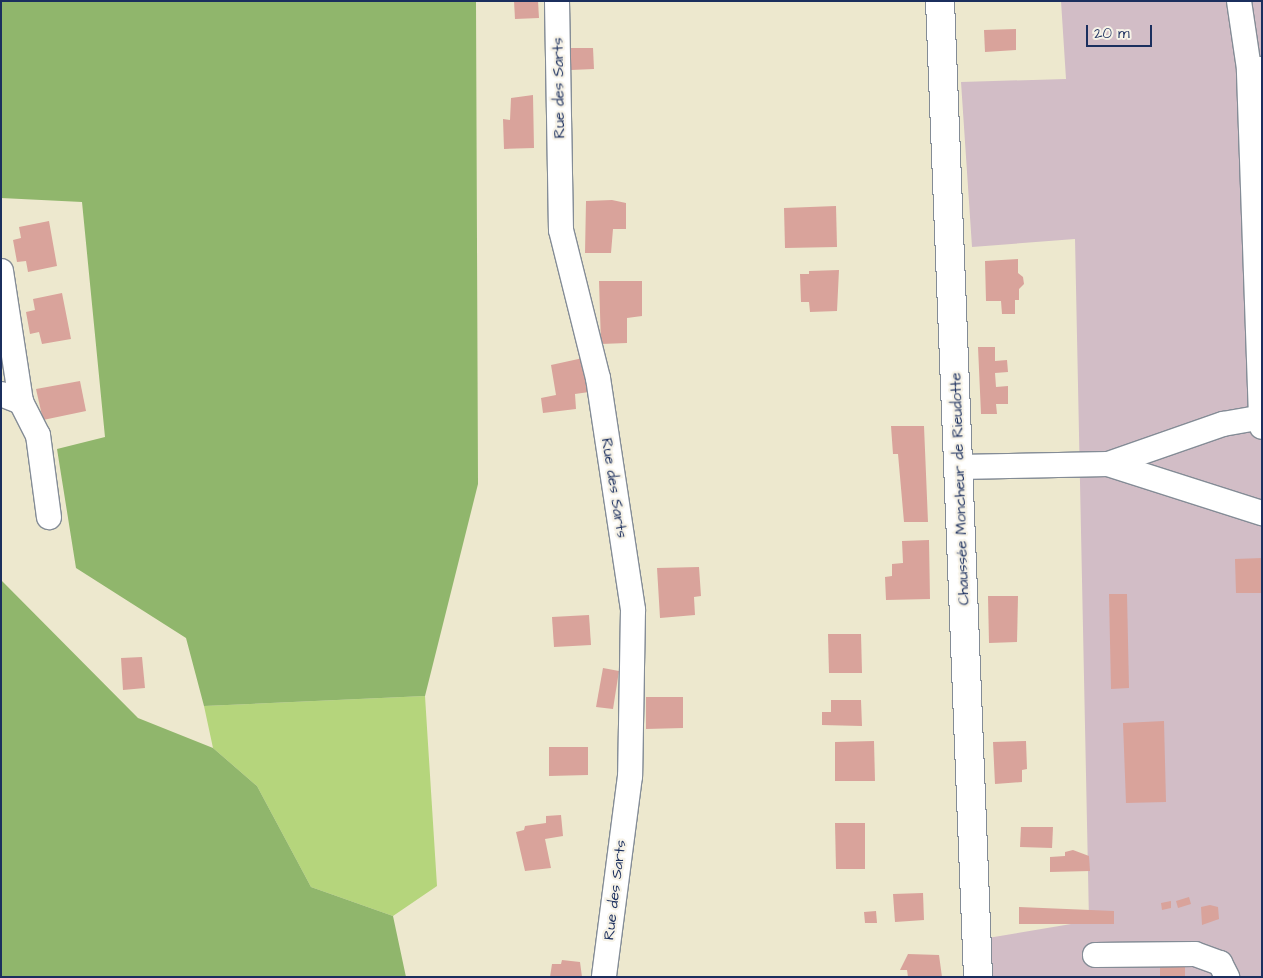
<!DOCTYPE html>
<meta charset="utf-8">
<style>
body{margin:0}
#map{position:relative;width:1263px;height:978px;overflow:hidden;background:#ede8ce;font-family:"Architects Daughter",sans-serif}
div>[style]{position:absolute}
.industrial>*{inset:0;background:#d2bdc6}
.green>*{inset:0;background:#b5d57c}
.forest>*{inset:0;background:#90b66c}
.building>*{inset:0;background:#d9a39b}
.roads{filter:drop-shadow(1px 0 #848c96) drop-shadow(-1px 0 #848c96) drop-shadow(0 1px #848c96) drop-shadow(0 -1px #848c96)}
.minor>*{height:24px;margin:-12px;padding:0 12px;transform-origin:12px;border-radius:12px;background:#fff}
.major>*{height:28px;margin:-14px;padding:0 14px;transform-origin:14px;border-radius:14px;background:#fff}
span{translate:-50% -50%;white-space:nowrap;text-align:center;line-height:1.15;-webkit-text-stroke:4.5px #f7f3e8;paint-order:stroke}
.street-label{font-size:15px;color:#1b2f5e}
.frame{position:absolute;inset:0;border:2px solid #1b2f5e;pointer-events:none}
.scale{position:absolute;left:1086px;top:25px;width:66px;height:22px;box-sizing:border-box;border:2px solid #1b2f5e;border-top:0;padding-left:6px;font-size:15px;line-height:18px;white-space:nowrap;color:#1b2f5e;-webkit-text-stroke:4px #f7f3e8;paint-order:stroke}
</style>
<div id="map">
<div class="industrial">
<i style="clip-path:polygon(1061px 1px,1262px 1px,1262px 977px,978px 977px,976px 940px,1089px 921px,1075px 239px,972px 247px,961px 82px,1066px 79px)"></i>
</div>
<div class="green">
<i style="clip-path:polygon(425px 696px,437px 886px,393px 916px,311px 887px,257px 786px,213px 748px,204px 706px)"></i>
</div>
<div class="forest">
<i style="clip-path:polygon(1px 1px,476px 1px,478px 484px,425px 696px,204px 706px,186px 638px,76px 568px,57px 449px,105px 437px,82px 202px,1px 198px)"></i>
<i style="clip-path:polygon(1px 580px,138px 718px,213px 748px,257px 786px,311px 887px,393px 916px,406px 977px,1px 977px)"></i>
</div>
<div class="building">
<i style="clip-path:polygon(514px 1px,538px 1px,539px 18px,515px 19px)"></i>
<i style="clip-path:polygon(1016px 29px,1016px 50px,985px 52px,984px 30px)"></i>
<i style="clip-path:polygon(570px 48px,593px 48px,594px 69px,571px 70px)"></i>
<i style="clip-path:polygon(533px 95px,534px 148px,504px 149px,503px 119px,510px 120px,511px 98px)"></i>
<i style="clip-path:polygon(612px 200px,626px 203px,626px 229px,613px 229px,611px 253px,585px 253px,586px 201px)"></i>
<i style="clip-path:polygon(836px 206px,837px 247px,785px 248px,784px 208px)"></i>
<i style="clip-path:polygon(49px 221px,57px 266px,28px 272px,26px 261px,17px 262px,13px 240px,21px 238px,19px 227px)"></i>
<i style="clip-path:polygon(1018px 259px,1018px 273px,1023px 277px,1024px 284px,1019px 289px,1019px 300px,1015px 300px,1015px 314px,1002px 314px,1001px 301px,986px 301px,985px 261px)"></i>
<i style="clip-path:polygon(839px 270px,837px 311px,810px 312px,809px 302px,801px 302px,800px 274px,809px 274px,809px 271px)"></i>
<i style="clip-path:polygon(599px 281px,642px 281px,642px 316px,627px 318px,627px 343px,601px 344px)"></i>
<i style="clip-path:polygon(62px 293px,71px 339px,42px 344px,39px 332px,30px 334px,26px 312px,35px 310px,33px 299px)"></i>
<i style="clip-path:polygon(978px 347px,995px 347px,995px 361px,1007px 360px,1008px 372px,995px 373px,996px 387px,1008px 386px,1008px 404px,996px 404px,997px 414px,981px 414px)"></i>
<i style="clip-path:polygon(583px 358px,589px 392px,575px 394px,576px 409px,543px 413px,541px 398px,556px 395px,551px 365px)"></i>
<i style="clip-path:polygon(80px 381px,86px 411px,43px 420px,36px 389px)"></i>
<i style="clip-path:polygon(891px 426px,924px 426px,928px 522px,904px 522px,898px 454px,893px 454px)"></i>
<i style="clip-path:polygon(929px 540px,930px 599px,886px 600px,885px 577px,892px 576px,892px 564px,903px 563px,902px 541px)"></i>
<i style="clip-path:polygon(1262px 558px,1262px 593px,1236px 593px,1235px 559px)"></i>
<i style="clip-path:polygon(699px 567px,701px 596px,694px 597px,695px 615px,660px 618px,657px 568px)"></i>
<i style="clip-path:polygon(1109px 594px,1127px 594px,1129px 688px,1111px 689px)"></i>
<i style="clip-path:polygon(988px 596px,1018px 596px,1017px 642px,989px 643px)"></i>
<i style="clip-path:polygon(589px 615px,591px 645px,554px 647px,552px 617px)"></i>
<i style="clip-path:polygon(828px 634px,861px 634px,862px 673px,829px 673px)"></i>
<i style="clip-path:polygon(142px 657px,145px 688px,123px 690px,121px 658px)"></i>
<i style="clip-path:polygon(603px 668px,619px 671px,613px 709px,596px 707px)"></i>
<i style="clip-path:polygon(646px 697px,683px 697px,683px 728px,646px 729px)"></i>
<i style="clip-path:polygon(831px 700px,861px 700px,862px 726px,822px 725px,822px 712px,831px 712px)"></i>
<i style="clip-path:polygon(1164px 721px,1166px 802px,1126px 803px,1123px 723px)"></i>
<i style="clip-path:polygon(874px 741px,875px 781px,835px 781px,835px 742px)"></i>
<i style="clip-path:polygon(1026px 741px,1027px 769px,1022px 770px,1022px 782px,995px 784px,993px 742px)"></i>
<i style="clip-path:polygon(549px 747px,588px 747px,588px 775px,549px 776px)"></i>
<i style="clip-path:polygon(561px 815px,563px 836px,545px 839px,551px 868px,525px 871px,516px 832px,524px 830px,525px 826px,546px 823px,546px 816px)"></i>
<i style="clip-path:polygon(835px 823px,865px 823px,865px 869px,836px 869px)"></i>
<i style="clip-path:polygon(1021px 827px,1053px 827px,1052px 848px,1020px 847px)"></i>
<i style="clip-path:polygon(1073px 850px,1089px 856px,1090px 871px,1050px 872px,1050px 857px,1065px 856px,1065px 852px)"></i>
<i style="clip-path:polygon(923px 893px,924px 920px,895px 922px,893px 894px)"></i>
<i style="clip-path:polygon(1189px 897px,1191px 904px,1178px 908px,1176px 901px)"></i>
<i style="clip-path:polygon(1171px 901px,1171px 908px,1162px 910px,1161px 903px)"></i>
<i style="clip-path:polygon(1210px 905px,1218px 907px,1219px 919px,1202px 925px,1201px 907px)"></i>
<i style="clip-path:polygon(1019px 907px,1114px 911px,1114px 924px,1019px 924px)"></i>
<i style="clip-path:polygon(876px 911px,877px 923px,865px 923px,864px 912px)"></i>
<i style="clip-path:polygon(908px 954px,939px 955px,942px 977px,908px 977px,907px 970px,900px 970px)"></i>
<i style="clip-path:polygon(562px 960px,580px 962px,582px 977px,550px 977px,552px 964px,561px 964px)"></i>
<i style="clip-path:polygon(1185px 965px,1185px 977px,1160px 977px,1160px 967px)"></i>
</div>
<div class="roads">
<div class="minor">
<i style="left:557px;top:1px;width:229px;rotate:89deg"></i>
<i style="left:561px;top:230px;width:153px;rotate:76deg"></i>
<i style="left:598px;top:378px;width:235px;rotate:81.4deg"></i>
<i style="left:633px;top:610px;width:166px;rotate:91deg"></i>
<i style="left:630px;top:776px;width:203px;rotate:97.4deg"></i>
<i style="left:1239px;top:1px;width:69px;rotate:81.6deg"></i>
<i style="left:1px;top:271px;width:133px;rotate:81.3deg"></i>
<i style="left:1px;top:394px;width:22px;rotate:22deg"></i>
<i style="left:21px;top:402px;width:37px;rotate:63deg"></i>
<i style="left:38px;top:435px;width:83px;rotate:82.4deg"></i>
<i style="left:1261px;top:417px;width:348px;rotate:-92deg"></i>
<i style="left:1249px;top:69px;width:13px"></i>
<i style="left:1108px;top:464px;width:122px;rotate:-19.2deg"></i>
<i style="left:1223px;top:424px;width:39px;rotate:-10deg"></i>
<i style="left:1261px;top:417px;width:10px;rotate:84deg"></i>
<i style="left:959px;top:467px;width:149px;rotate:-1.2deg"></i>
<i style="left:1108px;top:464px;width:162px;rotate:17.7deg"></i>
<i style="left:1095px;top:955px;width:100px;rotate:-0.6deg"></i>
<i style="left:1195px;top:954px;width:27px;rotate:20deg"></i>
<i style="left:1220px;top:963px;width:16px;rotate:63deg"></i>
</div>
<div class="major">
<i style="left:940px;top:1px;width:977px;rotate:87.77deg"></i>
</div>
</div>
<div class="street-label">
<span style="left:559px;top:88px;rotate:-91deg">Rue des Sarts</span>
<span style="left:614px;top:488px;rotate:81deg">Rue des Sarts</span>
<span style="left:960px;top:489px;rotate:-92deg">Chaussée Moncheur de Rieudotte</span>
<span style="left:615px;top:890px;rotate:-83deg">Rue des Sarts</span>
</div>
<div class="frame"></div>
<div class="scale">20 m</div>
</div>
